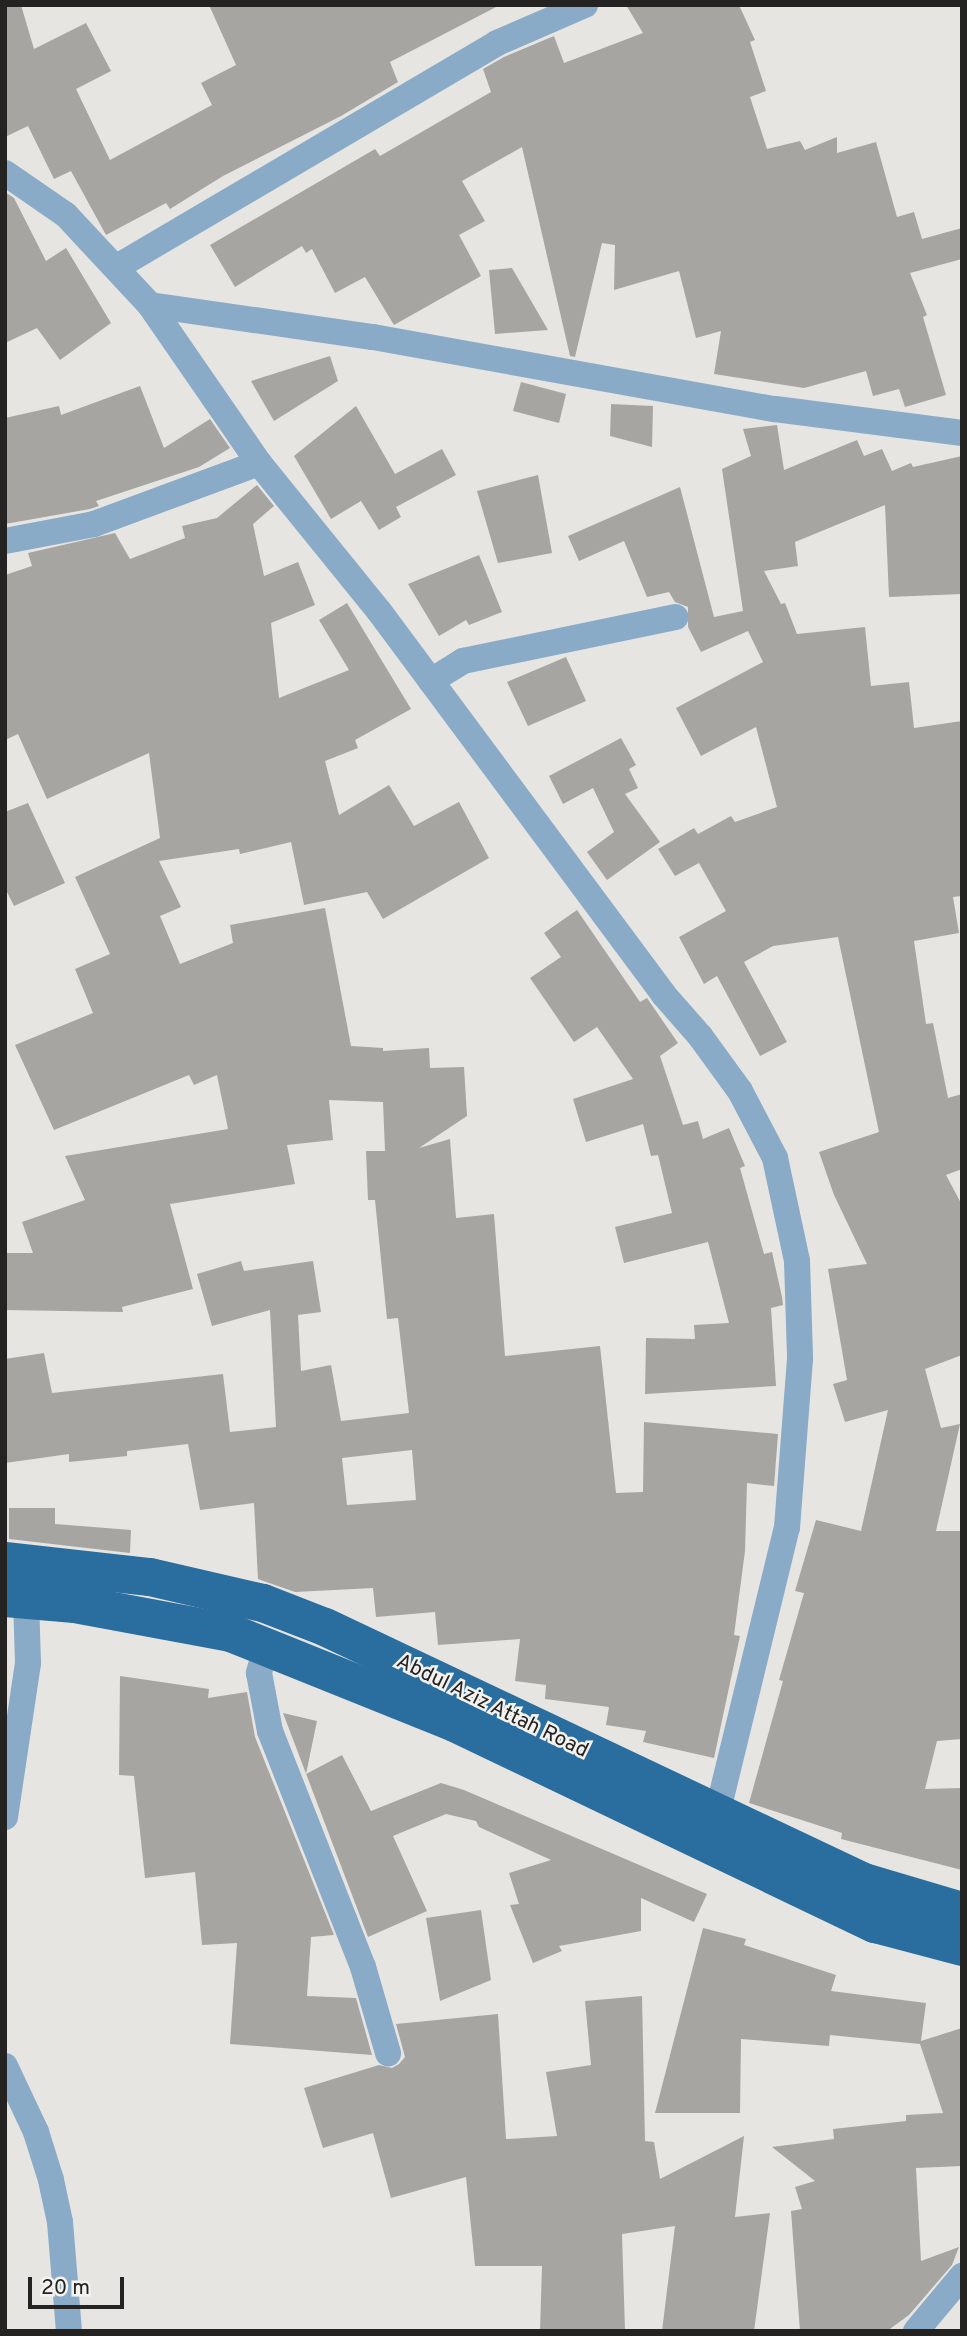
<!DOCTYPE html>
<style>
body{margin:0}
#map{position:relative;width:967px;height:2336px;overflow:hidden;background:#e6e5e1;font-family:Overpass,sans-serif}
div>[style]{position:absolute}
.building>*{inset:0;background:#a6a5a2}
.minor>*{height:26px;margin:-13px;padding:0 13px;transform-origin:13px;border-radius:13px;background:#89abc7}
.trunk>*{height:38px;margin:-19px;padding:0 19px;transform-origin:19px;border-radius:19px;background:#2a6e9f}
span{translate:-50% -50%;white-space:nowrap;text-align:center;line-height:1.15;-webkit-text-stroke:5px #f3f2ef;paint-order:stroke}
.street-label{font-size:21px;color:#242322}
.frame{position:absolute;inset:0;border:7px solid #242322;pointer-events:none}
.scale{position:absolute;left:28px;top:2277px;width:96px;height:32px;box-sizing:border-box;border:4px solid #242322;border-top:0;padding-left:9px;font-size:21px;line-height:24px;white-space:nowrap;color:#242322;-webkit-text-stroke:5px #f3f2ef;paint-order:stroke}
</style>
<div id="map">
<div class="building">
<i style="clip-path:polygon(5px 5px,21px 5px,34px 49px,86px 23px,111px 71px,76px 89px,110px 160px,212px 105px,201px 83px,236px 65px,209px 5px,500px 5px,390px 62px,398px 82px,341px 116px,223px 176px,170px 209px,166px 203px,106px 235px,71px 171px,54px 179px,28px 126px,5px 137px)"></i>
<i style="clip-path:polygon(626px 5px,739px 5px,755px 40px,750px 42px,766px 91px,750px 97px,767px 149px,800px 141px,805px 150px,837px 137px,837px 153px,876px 142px,897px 217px,914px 212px,922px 239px,962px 228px,962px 259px,910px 273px,927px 315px,923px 317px,946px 395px,905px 407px,899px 389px,873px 396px,866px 371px,804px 388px,714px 374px,721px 331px,696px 338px,679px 271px,614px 290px,615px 245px,602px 243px,575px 357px,570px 356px,522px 147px,462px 181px,485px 221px,459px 235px,481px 276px,394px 325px,365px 277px,335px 293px,312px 249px,306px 253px,302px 246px,235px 287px,210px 245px,375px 149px,380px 156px,491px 92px,483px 69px,504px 57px,554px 36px,564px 63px,643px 33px)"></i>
<i style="clip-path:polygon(5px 192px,14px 198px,46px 261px,66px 248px,111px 323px,60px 360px,37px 328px,5px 343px)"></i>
<i style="clip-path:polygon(512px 268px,548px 330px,495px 334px,489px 270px)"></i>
<i style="clip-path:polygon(330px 356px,338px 381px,274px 421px,251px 381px)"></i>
<i style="clip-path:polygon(521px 382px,566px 394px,559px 423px,513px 411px)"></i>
<i style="clip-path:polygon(140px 386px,164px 448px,210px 419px,230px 448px,199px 467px,96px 501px,99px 506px,90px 509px,5px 524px,5px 418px,59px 406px,61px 415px)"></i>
<i style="clip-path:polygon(611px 404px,653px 406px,652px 447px,610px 436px)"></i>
<i style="clip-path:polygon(356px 406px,395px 474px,442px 449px,456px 475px,396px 507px,401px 517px,379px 530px,361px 501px,331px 519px,294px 456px)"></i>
<i style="clip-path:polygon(777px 425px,784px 470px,857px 440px,864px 456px,882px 449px,892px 471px,911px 463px,913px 467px,962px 456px,962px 594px,889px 597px,885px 505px,795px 542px,798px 566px,764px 571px,781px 604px,785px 603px,797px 634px,865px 627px,871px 686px,909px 682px,914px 728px,962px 721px,962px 896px,953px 897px,959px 933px,914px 941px,926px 1024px,933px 1023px,948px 1098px,962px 1094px,962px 1169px,946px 1175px,962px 1205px,962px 1355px,925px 1369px,941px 1428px,960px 1424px,936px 1531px,962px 1531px,962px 1739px,937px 1741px,925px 1789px,962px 1788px,962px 1870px,841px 1839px,842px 1833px,749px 1803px,783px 1681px,779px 1680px,804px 1593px,795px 1591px,816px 1520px,861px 1531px,888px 1410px,845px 1422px,833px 1384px,847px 1380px,828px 1269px,867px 1264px,834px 1195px,819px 1152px,879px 1132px,838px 937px,773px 946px,744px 962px,787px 1042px,760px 1056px,717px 976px,704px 984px,679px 937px,726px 911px,699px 863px,675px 876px,658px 849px,694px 828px,698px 834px,731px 816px,735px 822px,777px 807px,756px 727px,701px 756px,676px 708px,763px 662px,748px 631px,701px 652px,688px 627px,688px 607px,675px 602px,669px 592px,647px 597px,624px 541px,579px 561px,568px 536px,680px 487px,714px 617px,743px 611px,722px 469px,751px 456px,743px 429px)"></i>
<i style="clip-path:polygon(538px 475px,552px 553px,498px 563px,477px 491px)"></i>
<i style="clip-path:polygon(evenodd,257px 485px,274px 506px,253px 524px,264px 576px,298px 562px,315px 605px,271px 623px,279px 698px,349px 670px,319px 620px,347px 603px,411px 709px,355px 740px,358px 748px,325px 761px,339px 815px,389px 785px,414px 826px,459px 802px,489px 858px,383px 919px,367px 892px,304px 905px,291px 842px,240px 854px,239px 849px,159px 861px,181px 907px,160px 916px,180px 964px,233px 943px,230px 925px,325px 908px,351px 1046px,383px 1048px,383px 1051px,429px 1048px,430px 1068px,464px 1067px,467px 1116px,419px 1148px,450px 1139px,456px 1218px,494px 1214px,505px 1356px,600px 1346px,616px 1493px,643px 1492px,644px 1422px,778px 1434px,774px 1486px,747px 1483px,745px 1551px,734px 1635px,740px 1636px,714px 1758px,643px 1742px,646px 1731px,606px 1725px,609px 1707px,545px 1699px,546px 1685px,515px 1681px,520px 1639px,438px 1645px,435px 1612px,376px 1617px,373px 1588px,295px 1592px,258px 1579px,254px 1503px,200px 1510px,188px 1444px,127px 1451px,127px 1456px,69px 1462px,69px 1454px,5px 1463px,5px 1359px,44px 1353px,52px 1393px,223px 1374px,230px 1432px,276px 1427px,270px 1310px,212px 1326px,197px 1274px,241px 1261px,244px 1271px,313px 1261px,321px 1312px,298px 1315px,301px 1371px,331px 1365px,341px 1421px,409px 1413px,398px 1318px,387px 1319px,375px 1200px,368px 1200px,366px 1151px,385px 1151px,383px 1102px,329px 1100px,333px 1140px,287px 1145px,295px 1184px,170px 1204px,193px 1289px,122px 1307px,123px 1312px,5px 1310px,5px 1253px,33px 1253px,22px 1222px,85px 1200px,65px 1156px,228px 1129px,217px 1075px,194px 1085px,189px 1075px,54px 1130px,15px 1045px,93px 1013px,75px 969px,110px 954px,75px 877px,160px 838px,149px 753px,47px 799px,18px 734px,5px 740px,5px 575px,32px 566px,28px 553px,115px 533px,130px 559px,185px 538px,182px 526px,217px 518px,257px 485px,412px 1450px,416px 1500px,347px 1505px,342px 1458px,412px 1450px)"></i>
<i style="clip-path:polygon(479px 555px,502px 612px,469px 625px,466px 620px,439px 636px,408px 584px)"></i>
<i style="clip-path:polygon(566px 657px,586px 701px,528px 726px,507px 682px)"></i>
<i style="clip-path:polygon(621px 738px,636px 765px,629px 769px,638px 788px,625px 794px,660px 842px,607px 880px,587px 852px,614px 832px,593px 788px,563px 804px,549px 776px)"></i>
<i style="clip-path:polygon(28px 803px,65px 883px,14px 906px,5px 888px,5px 812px)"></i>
<i style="clip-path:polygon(577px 910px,640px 1002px,647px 998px,678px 1043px,660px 1056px,683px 1125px,698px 1121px,703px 1139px,729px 1128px,745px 1166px,740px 1168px,764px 1254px,772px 1252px,782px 1297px,783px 1305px,771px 1308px,776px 1386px,645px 1394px,646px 1338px,695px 1339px,694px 1325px,729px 1323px,708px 1242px,624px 1263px,615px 1227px,672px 1213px,658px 1155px,651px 1156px,643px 1124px,586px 1142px,573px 1099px,633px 1079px,597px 1027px,574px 1042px,530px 978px,561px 957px,544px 933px)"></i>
<i style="clip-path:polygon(9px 1508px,55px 1508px,55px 1524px,131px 1530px,130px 1553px,9px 1539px)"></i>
<i style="clip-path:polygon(120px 1676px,209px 1689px,208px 1698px,247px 1692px,255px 1737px,334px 1935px,311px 1937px,307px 1996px,356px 1998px,372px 2055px,230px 2044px,237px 1943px,202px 1945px,195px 1872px,145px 1878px,134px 1776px,119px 1775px)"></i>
<i style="clip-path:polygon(283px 1713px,317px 1721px,306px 1774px,342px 1755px,371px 1811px,441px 1783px,464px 1790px,707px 1894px,694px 1922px,641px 1898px,641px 1931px,559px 1946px,562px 1951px,533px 1963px,510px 1905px,519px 1904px,509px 1873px,551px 1860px,479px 1827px,476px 1821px,446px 1814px,393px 1836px,427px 1911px,368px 1937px)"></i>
<i style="clip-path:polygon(481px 1910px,491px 1980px,440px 2001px,426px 1918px)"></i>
<i style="clip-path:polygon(703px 1928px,746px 1939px,744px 1945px,836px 1975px,831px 1991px,926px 2003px,921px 2041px,962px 2028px,962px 2166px,916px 2168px,921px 2261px,959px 2247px,952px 2265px,909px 2315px,887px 2331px,800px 2331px,791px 2211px,802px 2209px,795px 2187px,815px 2181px,772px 2147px,834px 2139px,833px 2129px,906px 2121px,906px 2115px,943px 2113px,920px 2044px,830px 2035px,829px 2046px,741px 2039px,740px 2113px,655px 2113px)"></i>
<i style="clip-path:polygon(642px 1996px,645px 2141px,654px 2142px,660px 2179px,744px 2136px,735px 2217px,770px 2213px,754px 2331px,662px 2331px,675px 2226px,622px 2234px,625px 2331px,540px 2331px,542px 2266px,475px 2266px,466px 2177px,391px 2198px,373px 2133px,323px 2148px,304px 2088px,379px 2065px,392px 2068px,399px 2064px,405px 2057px,396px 2024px,498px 2014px,506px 2139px,557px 2136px,546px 2072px,591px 2065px,585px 2001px)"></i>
</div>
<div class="minor">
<i style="left:5px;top:173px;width:74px;rotate:34.5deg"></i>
<i style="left:66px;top:215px;width:123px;rotate:47deg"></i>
<i style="left:150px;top:305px;width:192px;rotate:55.4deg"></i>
<i style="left:259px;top:463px;width:191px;rotate:51deg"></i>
<i style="left:379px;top:611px;width:478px;rotate:53.4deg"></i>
<i style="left:664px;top:995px;width:55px;rotate:48.7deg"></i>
<i style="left:700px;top:1036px;width:68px;rotate:54deg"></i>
<i style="left:740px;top:1091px;width:76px;rotate:62.4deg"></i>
<i style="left:775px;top:1158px;width:105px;rotate:77.9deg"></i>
<i style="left:797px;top:1261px;width:98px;rotate:88.2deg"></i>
<i style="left:800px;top:1359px;width:169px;rotate:94.4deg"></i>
<i style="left:787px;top:1527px;width:295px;rotate:103.7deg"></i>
<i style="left:117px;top:267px;width:441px;rotate:-30.5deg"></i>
<i style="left:497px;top:43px;width:96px;rotate:-23.4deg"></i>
<i style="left:150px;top:305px;width:225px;rotate:8.2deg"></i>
<i style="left:373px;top:337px;width:408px;rotate:10.2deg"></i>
<i style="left:775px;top:409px;width:189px;rotate:7.3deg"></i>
<i style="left:5px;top:541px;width:91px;rotate:-10.8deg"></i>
<i style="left:94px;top:524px;width:176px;rotate:-20.3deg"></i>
<i style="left:431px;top:681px;width:38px;rotate:-32deg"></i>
<i style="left:463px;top:661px;width:217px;rotate:-11.7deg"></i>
<i style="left:266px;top:1648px;width:26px;rotate:106deg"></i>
<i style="left:259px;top:1673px;width:59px;rotate:79.3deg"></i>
<i style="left:270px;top:1731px;width:254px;rotate:68.5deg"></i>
<i style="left:363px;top:1967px;width:90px;rotate:73.8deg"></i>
<i style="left:5px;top:1817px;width:156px;rotate:-81.5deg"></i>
<i style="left:28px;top:1663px;width:64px;rotate:-91.8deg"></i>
<i style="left:5px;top:2066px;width:73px;rotate:64.8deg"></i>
<i style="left:36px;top:2132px;width:50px;rotate:72.6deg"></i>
<i style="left:51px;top:2180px;width:43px;rotate:77.9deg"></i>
<i style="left:60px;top:2222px;width:109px;rotate:85.3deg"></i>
<i style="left:916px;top:2331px;width:72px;rotate:-50.1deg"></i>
</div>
<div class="trunk">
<i style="left:5px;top:1561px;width:146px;rotate:6.3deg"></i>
<i style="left:150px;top:1577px;width:116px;rotate:13deg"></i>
<i style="left:263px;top:1603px;width:66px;rotate:21.2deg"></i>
<i style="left:325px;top:1627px;width:596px;rotate:25.32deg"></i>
<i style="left:864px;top:1882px;width:102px;rotate:16.5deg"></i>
<i style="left:5px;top:1598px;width:70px;rotate:4.9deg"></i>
<i style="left:75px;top:1604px;width:159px;rotate:10.5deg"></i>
<i style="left:231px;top:1633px;width:241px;rotate:21.9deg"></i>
<i style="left:455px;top:1723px;width:466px;rotate:25.6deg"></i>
<i style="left:875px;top:1924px;width:90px;rotate:14.8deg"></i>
</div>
<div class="street-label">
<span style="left:492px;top:1707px;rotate:26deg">Abdul Aziz Attah Road</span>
</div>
<div class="frame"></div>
<div class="scale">20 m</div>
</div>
